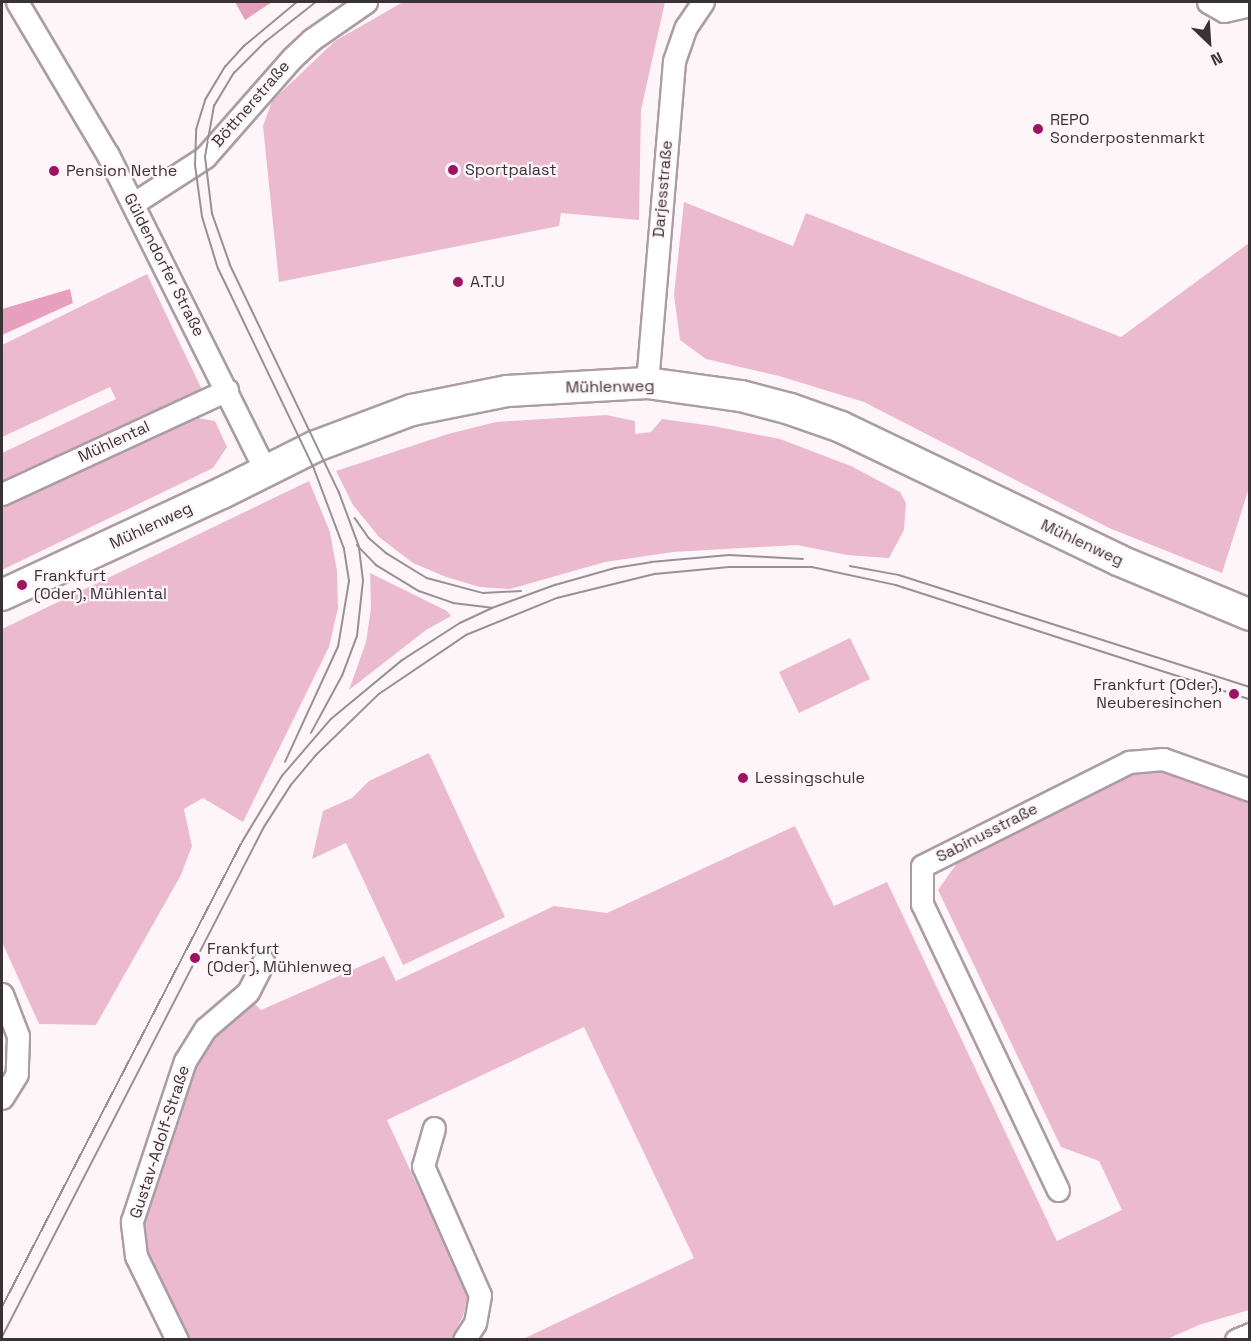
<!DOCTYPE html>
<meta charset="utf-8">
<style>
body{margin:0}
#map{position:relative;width:1251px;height:1341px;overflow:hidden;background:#fef5f9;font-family:"Space Grotesk",sans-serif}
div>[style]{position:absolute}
.green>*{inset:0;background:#ecbace}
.forest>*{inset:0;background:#e89fbe}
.roads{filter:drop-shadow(2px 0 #ab9da3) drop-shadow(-2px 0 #ab9da3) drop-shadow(0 2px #ab9da3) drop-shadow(0 -2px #ab9da3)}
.street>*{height:21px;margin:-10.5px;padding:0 10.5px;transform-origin:10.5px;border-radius:10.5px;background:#fff}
.secondary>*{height:30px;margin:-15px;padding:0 15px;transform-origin:15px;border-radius:15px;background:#fff}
.tram>*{height:1.5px;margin:-0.75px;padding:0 0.75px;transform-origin:0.75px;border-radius:0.75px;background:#989194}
.dots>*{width:16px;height:16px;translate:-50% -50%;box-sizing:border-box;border:3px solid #fef5f9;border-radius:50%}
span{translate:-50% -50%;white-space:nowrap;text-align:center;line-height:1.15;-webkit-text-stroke:4.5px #fef5f9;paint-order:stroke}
.street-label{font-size:16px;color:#393336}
.poi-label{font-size:16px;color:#393336}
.left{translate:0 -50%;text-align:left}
.right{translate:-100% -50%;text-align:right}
.frame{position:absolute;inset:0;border:3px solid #393336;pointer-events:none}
.north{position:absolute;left:1179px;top:12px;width:60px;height:60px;-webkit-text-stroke:4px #fef5f9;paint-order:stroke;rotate:155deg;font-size:16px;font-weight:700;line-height:24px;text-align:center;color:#393336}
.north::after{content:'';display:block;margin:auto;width:21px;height:27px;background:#393336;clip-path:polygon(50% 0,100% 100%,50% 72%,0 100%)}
</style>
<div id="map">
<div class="green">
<i style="clip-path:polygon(403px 2px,665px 2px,641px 110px,639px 220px,561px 213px,559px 226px,279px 282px,263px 126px,272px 101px,335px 41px)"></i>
<i style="clip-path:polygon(684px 202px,793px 246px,806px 213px,1121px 337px,1249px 243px,1249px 488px,1222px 573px,1109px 528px,864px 402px,779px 376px,706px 359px,680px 340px,674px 295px)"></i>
<i style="clip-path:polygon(147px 274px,204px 394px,2px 487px,2px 453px,116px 399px,110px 387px,2px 437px,2px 345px)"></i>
<i style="clip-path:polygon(606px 415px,635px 421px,635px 434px,651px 432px,662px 419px,713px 426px,780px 439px,851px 466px,900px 492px,906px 503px,904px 530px,889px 558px,847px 555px,797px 545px,673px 552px,605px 562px,510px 589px,480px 587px,446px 577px,413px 563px,379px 537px,353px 505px,336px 471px,448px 434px,496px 422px)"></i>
<i style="clip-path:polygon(185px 416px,215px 421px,227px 447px,213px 468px,2px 570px,2px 499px)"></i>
<i style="clip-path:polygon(309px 481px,330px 532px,337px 571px,338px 608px,329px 647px,243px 822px,203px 798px,184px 809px,192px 846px,181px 875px,96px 1025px,39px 1024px,2px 942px,2px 629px)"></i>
<i style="clip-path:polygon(370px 573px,447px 611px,451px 616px,426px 630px,349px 690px,366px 642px,371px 608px)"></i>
<i style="clip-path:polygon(850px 638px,870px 679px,799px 713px,779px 672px)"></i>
<i style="clip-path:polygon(429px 753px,505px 917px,403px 965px,346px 843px,312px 859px,323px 811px,352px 798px,369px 781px)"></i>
<i style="clip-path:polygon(1159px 769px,1205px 783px,1249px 800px,1249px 1310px,1199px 1325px,1165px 1340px,523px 1339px,694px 1258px,584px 1027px,387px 1120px,468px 1295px,463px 1316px,451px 1339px,189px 1339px,141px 1239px,139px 1223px,191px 1074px,219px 1027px,252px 1001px,261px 1010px,384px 956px,396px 981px,554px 906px,607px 913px,795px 826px,834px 906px,887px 882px,1057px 1241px,1122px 1210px,1099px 1161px,1061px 1147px,938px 890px,962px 856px,1132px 772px)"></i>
</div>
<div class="forest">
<i style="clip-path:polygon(235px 2px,272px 2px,245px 20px)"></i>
<i style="clip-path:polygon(70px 289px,73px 303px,2px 335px,2px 309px)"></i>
</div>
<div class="roads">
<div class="street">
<i style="left:17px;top:2px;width:178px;rotate:59.3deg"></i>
<i style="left:108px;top:155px;width:354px;rotate:63.5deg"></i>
<i style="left:1208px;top:2px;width:18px;rotate:29deg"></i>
<i style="left:1224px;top:11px;width:27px;rotate:-13deg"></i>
<i style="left:134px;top:203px;width:85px;rotate:-32.9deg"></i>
<i style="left:205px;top:157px;width:132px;rotate:-48.7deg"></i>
<i style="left:292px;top:58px;width:26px;rotate:-43deg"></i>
<i style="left:311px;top:40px;width:67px;rotate:-34.6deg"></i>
<i style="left:647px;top:383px;width:323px;rotate:-85.2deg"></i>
<i style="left:674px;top:61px;width:36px;rotate:-71deg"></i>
<i style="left:686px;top:27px;width:30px;rotate:-56deg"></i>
<i style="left:2px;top:494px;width:248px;rotate:-24.8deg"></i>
<i style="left:2px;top:994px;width:45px;rotate:69.1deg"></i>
<i style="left:18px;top:1036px;width:38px;rotate:92deg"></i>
<i style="left:17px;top:1074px;width:28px;rotate:122deg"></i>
<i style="left:434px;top:1128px;width:40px;rotate:106deg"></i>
<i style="left:423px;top:1166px;width:141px;rotate:66.2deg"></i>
<i style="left:480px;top:1295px;width:28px;rotate:100deg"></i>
<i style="left:475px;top:1323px;width:20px;rotate:123deg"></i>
<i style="left:1058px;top:1190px;width:317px;rotate:-115.4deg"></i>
<i style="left:922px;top:904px;width:38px;rotate:-90deg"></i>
<i style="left:922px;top:866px;width:232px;rotate:-26.7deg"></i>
<i style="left:1129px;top:762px;width:34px;rotate:-5deg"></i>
<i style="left:1163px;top:759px;width:92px;rotate:19.6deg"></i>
<i style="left:177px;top:1340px;width:93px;rotate:-116deg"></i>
<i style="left:136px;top:1256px;width:35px;rotate:-97deg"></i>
<i style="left:132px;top:1221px;width:169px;rotate:-71.7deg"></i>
<i style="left:185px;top:1061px;width:39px;rotate:-58deg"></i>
<i style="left:206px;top:1028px;width:55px;rotate:-40.6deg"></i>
<i style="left:248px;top:992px;width:34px;rotate:-63deg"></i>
<i style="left:1236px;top:1340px;width:15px;rotate:-23deg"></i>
</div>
<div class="secondary">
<i style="left:2px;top:595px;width:242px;rotate:-24.9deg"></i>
<i style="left:222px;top:493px;width:105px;rotate:-26.6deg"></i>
<i style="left:316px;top:446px;width:103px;rotate:-20.6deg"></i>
<i style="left:412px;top:410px;width:97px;rotate:-11.3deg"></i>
<i style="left:507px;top:391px;width:140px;rotate:-3.3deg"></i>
<i style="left:647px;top:383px;width:95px;rotate:7.9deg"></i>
<i style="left:741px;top:396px;width:51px;rotate:14.9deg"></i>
<i style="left:790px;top:409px;width:54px;rotate:19.4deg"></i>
<i style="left:841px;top:427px;width:307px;rotate:25.6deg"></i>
<i style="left:1118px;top:560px;width:143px;rotate:22.6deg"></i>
</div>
</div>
<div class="tram">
<i style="left:355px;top:518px;width:24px;rotate:55deg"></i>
<i style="left:369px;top:538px;width:23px;rotate:41deg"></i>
<i style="left:386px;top:553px;width:48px;rotate:31.4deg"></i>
<i style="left:427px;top:578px;width:58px;rotate:15deg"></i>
<i style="left:483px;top:593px;width:38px;rotate:-3deg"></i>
<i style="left:357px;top:545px;width:28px;rotate:46deg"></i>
<i style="left:376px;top:565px;width:50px;rotate:31.2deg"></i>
<i style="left:419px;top:591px;width:36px;rotate:19deg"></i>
<i style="left:453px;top:603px;width:39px;rotate:7deg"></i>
<i style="left:850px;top:566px;width:50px;rotate:10.4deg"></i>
<i style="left:899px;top:575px;width:368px;rotate:17.7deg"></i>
<i style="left:311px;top:733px;width:65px;rotate:-61.5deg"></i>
<i style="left:342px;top:676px;width:43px;rotate:-69.4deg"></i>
<i style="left:357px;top:636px;width:55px;rotate:-83.8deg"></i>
<i style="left:363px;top:581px;width:34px;rotate:-97deg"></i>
<i style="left:359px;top:547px;width:58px;rotate:-110.3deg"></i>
<i style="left:339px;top:493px;width:253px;rotate:-115.6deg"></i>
<i style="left:230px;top:265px;width:54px;rotate:-109.4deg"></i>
<i style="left:212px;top:214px;width:57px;rotate:-97deg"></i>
<i style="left:205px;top:157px;width:52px;rotate:-80deg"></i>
<i style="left:214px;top:106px;width:39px;rotate:-59deg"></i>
<i style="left:234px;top:73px;width:44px;rotate:-45deg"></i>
<i style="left:265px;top:42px;width:65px;rotate:-38.1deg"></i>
<i style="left:285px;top:762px;width:127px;rotate:-65.3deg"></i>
<i style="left:338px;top:647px;width:67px;rotate:-80.5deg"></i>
<i style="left:349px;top:581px;width:32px;rotate:-99deg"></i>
<i style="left:344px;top:549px;width:85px;rotate:-110.6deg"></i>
<i style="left:314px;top:469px;width:222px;rotate:-115.6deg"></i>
<i style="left:218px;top:269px;width:54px;rotate:-107.1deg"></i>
<i style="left:202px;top:217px;width:52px;rotate:-97.7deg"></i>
<i style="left:195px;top:165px;width:35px;rotate:-88deg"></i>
<i style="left:196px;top:130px;width:31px;rotate:-73deg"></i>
<i style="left:205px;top:100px;width:39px;rotate:-59deg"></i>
<i style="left:225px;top:67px;width:28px;rotate:-48deg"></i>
<i style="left:244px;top:46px;width:69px;rotate:-39.7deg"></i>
<i style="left:2px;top:1307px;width:523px;rotate:-62.7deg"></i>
<i style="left:242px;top:842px;width:77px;rotate:-58.8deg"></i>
<i style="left:282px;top:776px;width:75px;rotate:-49.3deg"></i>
<i style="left:331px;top:719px;width:91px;rotate:-39.6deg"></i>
<i style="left:401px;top:661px;width:70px;rotate:-32.8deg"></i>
<i style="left:460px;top:623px;width:35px;rotate:-25deg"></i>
<i style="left:492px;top:608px;width:67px;rotate:-20.1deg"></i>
<i style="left:555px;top:585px;width:62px;rotate:-15.8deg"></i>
<i style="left:615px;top:568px;width:36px;rotate:-9deg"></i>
<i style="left:651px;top:562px;width:78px;rotate:-5.1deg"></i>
<i style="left:729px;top:555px;width:74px;rotate:3.1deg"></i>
<i style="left:2px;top:1337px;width:573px;rotate:-62.81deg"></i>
<i style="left:264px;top:827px;width:50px;rotate:-57.3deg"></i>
<i style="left:291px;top:785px;width:38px;rotate:-50deg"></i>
<i style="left:315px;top:756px;width:89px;rotate:-44.1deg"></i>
<i style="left:379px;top:694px;width:105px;rotate:-34.1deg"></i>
<i style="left:466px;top:635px;width:98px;rotate:-22.1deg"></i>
<i style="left:557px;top:598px;width:101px;rotate:-13.8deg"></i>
<i style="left:655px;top:574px;width:74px;rotate:-5.4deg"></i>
<i style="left:729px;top:567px;width:83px"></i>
<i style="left:812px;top:567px;width:86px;rotate:12.1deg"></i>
<i style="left:896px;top:585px;width:372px;rotate:17.9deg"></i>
</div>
<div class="dots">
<i style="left:1038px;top:129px;background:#9d1464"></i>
<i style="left:453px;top:170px;background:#9d1464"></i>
<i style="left:54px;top:171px;background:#9d1464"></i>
<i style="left:458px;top:282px;background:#9d1464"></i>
<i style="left:22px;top:585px;background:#9d1464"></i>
<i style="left:1234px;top:694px;background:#9d1464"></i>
<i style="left:743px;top:778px;background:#9d1464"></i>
<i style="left:195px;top:958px;background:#9d1464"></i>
</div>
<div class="street-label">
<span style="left:251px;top:104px;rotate:-49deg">Böttnerstraße</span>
<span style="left:663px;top:189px;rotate:-85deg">Darjesstraße</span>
<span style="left:164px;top:265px;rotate:63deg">Güldendorfer Straße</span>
<span style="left:610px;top:387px;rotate:-1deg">Mühlenweg</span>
<span style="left:114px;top:442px;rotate:-25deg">Mühlental</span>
<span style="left:151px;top:526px;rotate:-25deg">Mühlenweg</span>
<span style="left:1082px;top:543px;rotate:25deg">Mühlenweg</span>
<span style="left:987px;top:833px;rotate:-27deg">Sabinusstraße</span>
<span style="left:160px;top:1142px;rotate:-72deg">Gustav-Adolf-Straße</span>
</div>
<div class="poi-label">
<span class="left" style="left:1050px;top:129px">REPO<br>Sonderpostenmarkt</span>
<span class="left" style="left:465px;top:170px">Sportpalast</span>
<span class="left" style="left:66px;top:171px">Pension Nethe</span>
<span class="left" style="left:470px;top:282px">A.T.U</span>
<span class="left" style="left:34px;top:585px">Frankfurt<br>(Oder), Mühlental</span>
<span class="right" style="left:1222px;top:694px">Frankfurt (Oder),<br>Neuberesinchen</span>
<span class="left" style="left:755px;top:778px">Lessingschule</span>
<span class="left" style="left:207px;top:958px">Frankfurt<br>(Oder), Mühlenweg</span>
</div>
<div class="frame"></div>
<div class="north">N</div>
</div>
